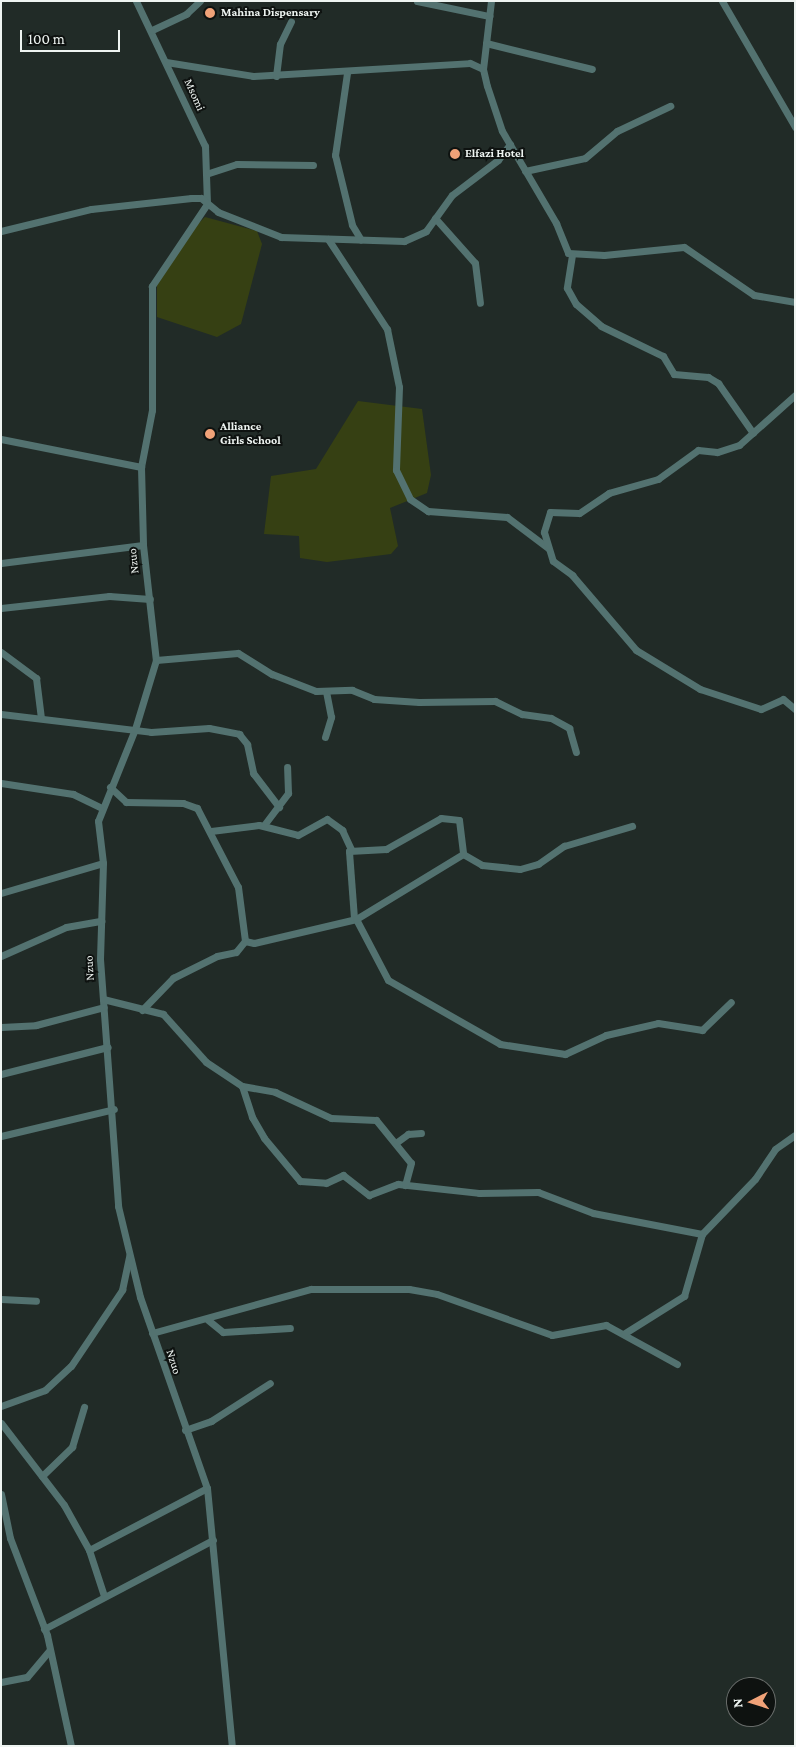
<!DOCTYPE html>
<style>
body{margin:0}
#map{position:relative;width:796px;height:1747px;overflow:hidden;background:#212b27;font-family:"Crimson Pro",serif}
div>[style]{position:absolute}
.green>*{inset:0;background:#364013}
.minor>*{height:7px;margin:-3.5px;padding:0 3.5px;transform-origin:3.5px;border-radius:3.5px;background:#537270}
.dots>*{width:14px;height:14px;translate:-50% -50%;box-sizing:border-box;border:2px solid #0e1210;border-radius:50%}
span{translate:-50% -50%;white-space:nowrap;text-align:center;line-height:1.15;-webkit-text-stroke:4px #0e1210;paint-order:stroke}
.poi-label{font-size:12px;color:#eef4f1;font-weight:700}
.left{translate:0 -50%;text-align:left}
.street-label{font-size:12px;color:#eef4f1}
.frame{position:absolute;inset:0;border:2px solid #eef4f1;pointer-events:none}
.north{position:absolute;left:726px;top:1677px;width:50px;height:50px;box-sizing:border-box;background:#0e1210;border:1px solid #686c6a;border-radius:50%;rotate:265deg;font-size:14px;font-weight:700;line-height:20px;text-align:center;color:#eef4f1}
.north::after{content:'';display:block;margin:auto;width:18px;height:22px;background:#f0a278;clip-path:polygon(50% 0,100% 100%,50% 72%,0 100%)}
.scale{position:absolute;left:20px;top:30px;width:100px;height:22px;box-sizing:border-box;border:2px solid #eef4f1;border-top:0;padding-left:6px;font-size:15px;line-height:18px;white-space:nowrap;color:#eef4f1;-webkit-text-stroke:4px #0e1210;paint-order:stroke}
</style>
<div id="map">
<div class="green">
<i style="clip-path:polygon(205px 217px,257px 231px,262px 244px,241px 324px,217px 337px,157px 317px,157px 285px,193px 229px)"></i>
<i style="clip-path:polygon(358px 401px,422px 409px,431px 475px,427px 493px,390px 508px,398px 546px,391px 554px,327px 562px,300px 558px,299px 536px,264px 534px,271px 476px,316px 469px)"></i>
</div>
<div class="minor">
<i style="left:136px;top:1px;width:161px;rotate:64.6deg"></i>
<i style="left:205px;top:146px;width:58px;rotate:88deg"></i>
<i style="left:417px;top:1px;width:74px;rotate:11.8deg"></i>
<i style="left:491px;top:1px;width:68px;rotate:96.7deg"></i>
<i style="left:483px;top:69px;width:17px;rotate:77deg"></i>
<i style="left:487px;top:86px;width:47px;rotate:71.6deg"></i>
<i style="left:502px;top:131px;width:107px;rotate:59.6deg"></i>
<i style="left:556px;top:223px;width:32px;rotate:68deg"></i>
<i style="left:568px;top:253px;width:36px;rotate:3deg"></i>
<i style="left:604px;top:255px;width:80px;rotate:-5.7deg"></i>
<i style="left:684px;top:247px;width:85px;rotate:34.4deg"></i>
<i style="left:754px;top:295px;width:42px;rotate:9.7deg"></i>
<i style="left:722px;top:1px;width:146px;rotate:59.9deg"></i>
<i style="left:152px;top:30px;width:38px;rotate:-25deg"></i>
<i style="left:186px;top:14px;width:19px;rotate:-43deg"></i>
<i style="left:486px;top:43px;width:109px;rotate:13.8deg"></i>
<i style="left:166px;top:62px;width:88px;rotate:9.1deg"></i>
<i style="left:253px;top:76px;width:217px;rotate:-3.4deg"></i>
<i style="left:470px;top:63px;width:14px;rotate:25deg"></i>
<i style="left:347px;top:73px;width:83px;rotate:98.3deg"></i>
<i style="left:335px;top:155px;width:72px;rotate:76.3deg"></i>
<i style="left:352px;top:225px;width:17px;rotate:59deg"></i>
<i style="left:276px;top:76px;width:32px;rotate:-83deg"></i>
<i style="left:280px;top:44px;width:25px;rotate:-64deg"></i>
<i style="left:525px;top:171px;width:61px;rotate:-12.2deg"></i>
<i style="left:585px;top:158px;width:42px;rotate:-40.2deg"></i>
<i style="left:617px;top:131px;width:59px;rotate:-25.3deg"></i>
<i style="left:209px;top:173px;width:29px;rotate:-18deg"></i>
<i style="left:237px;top:164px;width:76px;rotate:0.8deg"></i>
<i style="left:207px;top:204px;width:99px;rotate:123.9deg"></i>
<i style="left:152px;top:286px;width:124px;rotate:90deg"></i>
<i style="left:152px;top:410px;width:58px;rotate:100.9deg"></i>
<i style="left:141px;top:467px;width:78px;rotate:88.5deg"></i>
<i style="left:143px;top:545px;width:116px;rotate:83.6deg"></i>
<i style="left:156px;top:660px;width:72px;rotate:106.9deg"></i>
<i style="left:135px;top:729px;width:99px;rotate:111.9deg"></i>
<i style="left:98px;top:821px;width:42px;rotate:83.2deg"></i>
<i style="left:103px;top:863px;width:96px;rotate:91.8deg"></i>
<i style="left:100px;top:959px;width:248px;rotate:85.8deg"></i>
<i style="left:118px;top:1206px;width:94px;rotate:76.4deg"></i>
<i style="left:140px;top:1297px;width:202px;rotate:70.7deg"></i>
<i style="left:207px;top:1488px;width:259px;rotate:84.5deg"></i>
<i style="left:435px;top:218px;width:60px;rotate:48.4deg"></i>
<i style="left:475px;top:263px;width:40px;rotate:82.9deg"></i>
<i style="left:1px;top:231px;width:93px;rotate:-13.7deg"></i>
<i style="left:91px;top:209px;width:101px;rotate:-6.3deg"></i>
<i style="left:191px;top:198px;width:10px"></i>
<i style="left:201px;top:198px;width:22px;rotate:39deg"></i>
<i style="left:218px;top:212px;width:68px;rotate:21.6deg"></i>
<i style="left:281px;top:237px;width:123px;rotate:1.9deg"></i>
<i style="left:404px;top:241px;width:24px;rotate:-24deg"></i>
<i style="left:426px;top:231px;width:44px;rotate:-54.2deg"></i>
<i style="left:452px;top:195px;width:58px;rotate:-37.3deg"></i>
<i style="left:498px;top:160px;width:20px;rotate:-53deg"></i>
<i style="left:328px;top:239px;width:108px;rotate:56.8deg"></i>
<i style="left:387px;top:329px;width:59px;rotate:78.3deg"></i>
<i style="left:399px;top:387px;width:83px;rotate:92.1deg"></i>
<i style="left:396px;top:470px;width:32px;rotate:64deg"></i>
<i style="left:410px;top:499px;width:22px;rotate:34deg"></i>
<i style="left:428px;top:511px;width:79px;rotate:4.3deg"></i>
<i style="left:507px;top:517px;width:51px;rotate:37.1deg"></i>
<i style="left:572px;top:255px;width:33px;rotate:99deg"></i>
<i style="left:567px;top:288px;width:18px;rotate:61deg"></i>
<i style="left:576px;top:304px;width:33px;rotate:41deg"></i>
<i style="left:601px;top:326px;width:69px;rotate:25.8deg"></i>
<i style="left:663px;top:356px;width:21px;rotate:59deg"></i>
<i style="left:674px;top:374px;width:34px;rotate:5deg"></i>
<i style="left:708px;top:377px;width:12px;rotate:31deg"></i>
<i style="left:718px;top:383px;width:61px;rotate:55deg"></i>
<i style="left:795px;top:395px;width:75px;rotate:138.2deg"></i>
<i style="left:739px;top:445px;width:23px;rotate:162deg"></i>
<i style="left:717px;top:452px;width:19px;rotate:-174deg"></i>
<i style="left:698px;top:450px;width:49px;rotate:144.1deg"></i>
<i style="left:658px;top:479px;width:51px;rotate:164.1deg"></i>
<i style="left:609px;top:493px;width:36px;rotate:146deg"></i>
<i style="left:579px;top:513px;width:29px;rotate:-178deg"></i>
<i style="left:550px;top:512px;width:21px;rotate:107deg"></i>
<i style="left:544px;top:532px;width:30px;rotate:73deg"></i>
<i style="left:553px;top:561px;width:24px;rotate:36deg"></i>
<i style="left:572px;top:575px;width:99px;rotate:49.5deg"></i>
<i style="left:636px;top:650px;width:75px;rotate:31.4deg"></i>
<i style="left:700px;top:689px;width:64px;rotate:18.2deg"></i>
<i style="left:761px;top:709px;width:24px;rotate:-24deg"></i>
<i style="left:783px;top:699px;width:16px;rotate:40deg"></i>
<i style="left:1px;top:439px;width:143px;rotate:11.3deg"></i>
<i style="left:1px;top:563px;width:143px;rotate:-7.2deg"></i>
<i style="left:1px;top:608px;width:109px;rotate:-6.3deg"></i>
<i style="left:109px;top:596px;width:41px;rotate:4.2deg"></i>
<i style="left:1px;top:652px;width:44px;rotate:36.6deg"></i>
<i style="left:36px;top:678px;width:40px;rotate:82.9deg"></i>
<i style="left:156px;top:660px;width:82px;rotate:-4.9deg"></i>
<i style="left:238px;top:653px;width:40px;rotate:32deg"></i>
<i style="left:272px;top:674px;width:47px;rotate:21.1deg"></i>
<i style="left:316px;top:691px;width:36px;rotate:-2deg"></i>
<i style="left:352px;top:690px;width:24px;rotate:22deg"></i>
<i style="left:374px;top:699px;width:45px;rotate:3.8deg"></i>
<i style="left:419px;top:702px;width:76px;rotate:-0.8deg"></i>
<i style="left:495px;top:701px;width:30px;rotate:26deg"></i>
<i style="left:522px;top:714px;width:29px;rotate:8deg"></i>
<i style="left:551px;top:718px;width:21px;rotate:29deg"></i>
<i style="left:569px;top:728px;width:25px;rotate:74deg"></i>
<i style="left:1px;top:714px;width:151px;rotate:6.8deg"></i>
<i style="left:151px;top:732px;width:58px;rotate:-3.9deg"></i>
<i style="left:209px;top:728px;width:31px;rotate:11deg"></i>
<i style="left:239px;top:734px;width:13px;rotate:51deg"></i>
<i style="left:247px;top:744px;width:30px;rotate:78deg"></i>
<i style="left:253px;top:773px;width:43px;rotate:52.6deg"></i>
<i style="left:325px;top:737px;width:21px;rotate:-73deg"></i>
<i style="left:331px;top:717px;width:25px;rotate:-101deg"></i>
<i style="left:1px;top:783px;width:73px;rotate:8.7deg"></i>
<i style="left:73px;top:794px;width:30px;rotate:26deg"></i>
<i style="left:110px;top:787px;width:22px;rotate:43deg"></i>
<i style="left:126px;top:802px;width:57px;rotate:1deg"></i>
<i style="left:183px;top:803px;width:15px;rotate:20deg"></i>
<i style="left:197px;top:808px;width:89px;rotate:62.6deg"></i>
<i style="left:238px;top:887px;width:54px;rotate:82.6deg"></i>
<i style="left:245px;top:941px;width:9px;rotate:13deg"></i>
<i style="left:254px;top:943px;width:105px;rotate:-13.2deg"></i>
<i style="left:356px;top:919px;width:69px;rotate:62.3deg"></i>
<i style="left:388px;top:980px;width:129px;rotate:29.7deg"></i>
<i style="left:500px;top:1044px;width:66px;rotate:8.7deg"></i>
<i style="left:565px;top:1054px;width:45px;rotate:-24.9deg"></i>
<i style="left:606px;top:1035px;width:53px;rotate:-13deg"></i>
<i style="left:658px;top:1023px;width:45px;rotate:9deg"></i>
<i style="left:702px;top:1030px;width:40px;rotate:-44deg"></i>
<i style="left:264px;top:825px;width:40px;rotate:-53deg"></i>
<i style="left:288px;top:793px;width:26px;rotate:-92deg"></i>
<i style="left:211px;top:831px;width:48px;rotate:-7.1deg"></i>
<i style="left:259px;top:825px;width:40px;rotate:14.4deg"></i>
<i style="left:298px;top:835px;width:33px;rotate:-29deg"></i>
<i style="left:327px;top:819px;width:19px;rotate:36deg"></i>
<i style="left:342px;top:830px;width:21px;rotate:65deg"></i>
<i style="left:463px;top:854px;width:22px;rotate:30deg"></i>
<i style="left:482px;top:865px;width:38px;rotate:6deg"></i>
<i style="left:520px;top:869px;width:19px;rotate:-16deg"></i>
<i style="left:538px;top:864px;width:32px;rotate:-35deg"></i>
<i style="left:564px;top:846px;width:71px;rotate:-16.4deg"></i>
<i style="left:1px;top:893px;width:106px;rotate:-16.4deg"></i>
<i style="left:354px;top:918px;width:67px;rotate:-94.3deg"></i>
<i style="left:349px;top:851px;width:37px;rotate:-3deg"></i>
<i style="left:386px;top:849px;width:63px;rotate:-29.4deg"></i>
<i style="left:441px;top:818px;width:18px;rotate:6deg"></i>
<i style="left:459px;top:820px;width:34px;rotate:83deg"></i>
<i style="left:463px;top:854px;width:125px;rotate:148.7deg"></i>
<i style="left:1px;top:956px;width:71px;rotate:-24deg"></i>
<i style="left:66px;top:927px;width:36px;rotate:-10deg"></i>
<i style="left:103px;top:999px;width:62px;rotate:14deg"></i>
<i style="left:163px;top:1014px;width:64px;rotate:48.1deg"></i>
<i style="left:206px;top:1062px;width:43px;rotate:33.7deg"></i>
<i style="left:242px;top:1086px;width:33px;rotate:72deg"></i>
<i style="left:252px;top:1117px;width:24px;rotate:60deg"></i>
<i style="left:264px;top:1138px;width:56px;rotate:50.1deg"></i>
<i style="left:300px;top:1181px;width:26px;rotate:4deg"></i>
<i style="left:326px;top:1183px;width:19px;rotate:-25deg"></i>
<i style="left:343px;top:1175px;width:33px;rotate:38deg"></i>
<i style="left:369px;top:1195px;width:31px;rotate:-21deg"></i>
<i style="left:398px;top:1184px;width:81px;rotate:6.3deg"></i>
<i style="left:479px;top:1193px;width:59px;rotate:-1deg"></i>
<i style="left:538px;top:1192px;width:59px;rotate:20.9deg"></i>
<i style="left:593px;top:1213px;width:111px;rotate:10.9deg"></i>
<i style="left:142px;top:1010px;width:45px;rotate:-45.9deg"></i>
<i style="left:173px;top:978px;width:49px;rotate:-26.6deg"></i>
<i style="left:217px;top:956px;width:19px;rotate:-12deg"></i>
<i style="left:236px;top:952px;width:14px;rotate:-51deg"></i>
<i style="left:1px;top:1027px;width:35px;rotate:-3deg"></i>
<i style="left:36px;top:1025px;width:70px;rotate:-14.8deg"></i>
<i style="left:1px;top:1074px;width:110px;rotate:-14.2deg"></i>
<i style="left:242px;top:1086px;width:34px;rotate:10deg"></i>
<i style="left:275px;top:1092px;width:62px;rotate:24.9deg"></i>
<i style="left:331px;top:1118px;width:45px;rotate:2.5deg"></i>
<i style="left:376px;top:1120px;width:55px;rotate:50.9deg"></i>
<i style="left:411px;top:1163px;width:23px;rotate:105deg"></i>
<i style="left:1px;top:1136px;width:116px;rotate:-13.4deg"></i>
<i style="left:397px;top:1142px;width:14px;rotate:-36deg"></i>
<i style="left:408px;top:1134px;width:13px;rotate:-4deg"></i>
<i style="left:1px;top:1299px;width:35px;rotate:3deg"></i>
<i style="left:208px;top:1320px;width:19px;rotate:39deg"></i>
<i style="left:223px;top:1332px;width:67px;rotate:-3.4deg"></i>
<i style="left:152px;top:1333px;width:165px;rotate:-15.5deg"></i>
<i style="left:311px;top:1289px;width:98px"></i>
<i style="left:409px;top:1289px;width:28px;rotate:10deg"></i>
<i style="left:437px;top:1294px;width:122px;rotate:19.6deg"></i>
<i style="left:552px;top:1335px;width:55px;rotate:-10.5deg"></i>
<i style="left:606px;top:1325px;width:81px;rotate:28.8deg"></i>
<i style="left:625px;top:1333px;width:70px;rotate:-32.1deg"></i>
<i style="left:684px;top:1296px;width:65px;rotate:-73.8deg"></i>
<i style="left:702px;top:1234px;width:76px;rotate:-46.1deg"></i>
<i style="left:755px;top:1179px;width:36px;rotate:-56deg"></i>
<i style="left:775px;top:1149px;width:24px;rotate:-35deg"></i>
<i style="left:1px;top:1406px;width:47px;rotate:-20deg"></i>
<i style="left:45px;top:1390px;width:35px;rotate:-43deg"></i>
<i style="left:71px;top:1366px;width:92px;rotate:-56.1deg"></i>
<i style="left:122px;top:1290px;width:35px;rotate:-78deg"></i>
<i style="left:1px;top:1423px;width:103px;rotate:52.5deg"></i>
<i style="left:64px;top:1505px;width:51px;rotate:60.9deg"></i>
<i style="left:89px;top:1550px;width:48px;rotate:71.9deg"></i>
<i style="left:185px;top:1430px;width:28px;rotate:-19deg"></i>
<i style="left:211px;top:1421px;width:70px;rotate:-32.8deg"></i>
<i style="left:42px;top:1476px;width:42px;rotate:-44deg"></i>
<i style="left:72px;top:1447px;width:42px;rotate:-73.3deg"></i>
<i style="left:1px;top:1494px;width:45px;rotate:78.4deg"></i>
<i style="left:10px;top:1538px;width:104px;rotate:69.1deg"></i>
<i style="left:47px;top:1635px;width:114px;rotate:77.8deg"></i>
<i style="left:89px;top:1550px;width:133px;rotate:-27.7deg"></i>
<i style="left:44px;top:1629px;width:191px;rotate:-27.8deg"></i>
<i style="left:1px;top:1682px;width:26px;rotate:-11deg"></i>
<i style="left:27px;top:1677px;width:35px;rotate:-50deg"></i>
</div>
<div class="dots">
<i style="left:210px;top:13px;background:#f0a278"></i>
<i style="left:455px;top:154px;background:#f0a278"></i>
<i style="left:210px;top:434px;background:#f0a278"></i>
</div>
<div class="poi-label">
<span class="left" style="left:221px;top:13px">Mahina Dispensary</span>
<span class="left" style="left:465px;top:154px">Elfazi Hotel</span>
<span class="left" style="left:220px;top:434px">Alliance<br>Girls School</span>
</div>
<div class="street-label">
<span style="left:194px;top:95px;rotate:66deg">Msomi</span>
<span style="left:134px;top:561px;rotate:-96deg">Nzuo</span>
<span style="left:90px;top:968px;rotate:-93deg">Nzuo</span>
<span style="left:173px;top:1362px;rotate:72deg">Nzuo</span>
</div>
<div class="frame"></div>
<div class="north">N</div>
<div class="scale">100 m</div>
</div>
